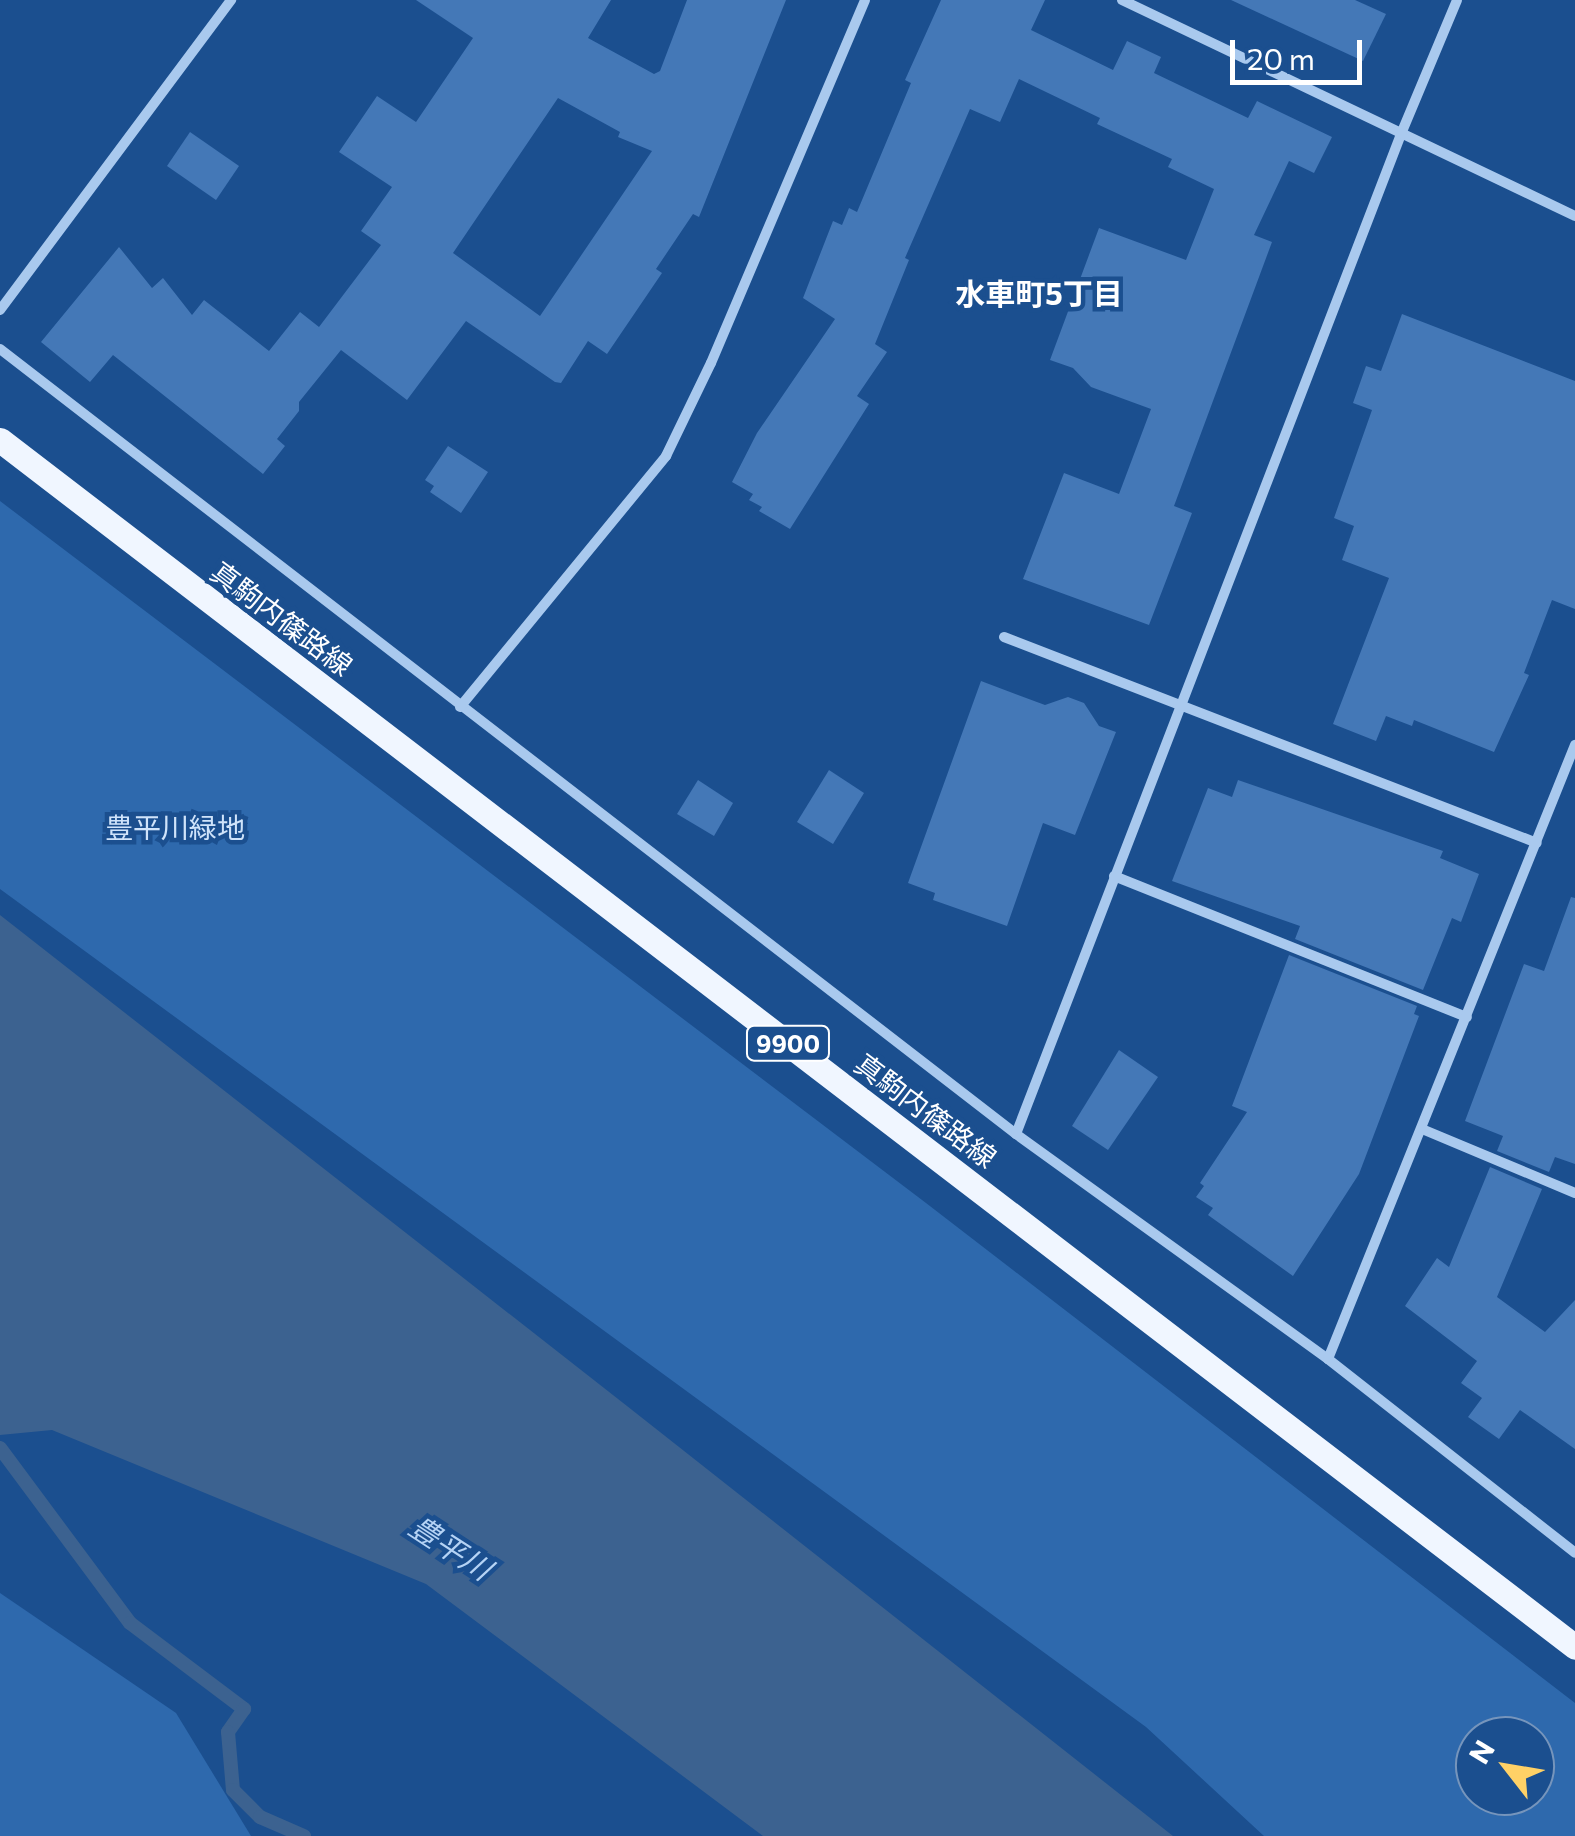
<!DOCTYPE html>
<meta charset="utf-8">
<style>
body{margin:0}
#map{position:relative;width:1575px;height:1836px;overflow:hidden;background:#1b4f8f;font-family:Commissioner,"Noto Sans JP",sans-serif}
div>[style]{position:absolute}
.green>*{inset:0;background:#2e69ad}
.water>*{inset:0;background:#3c6290}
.stream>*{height:14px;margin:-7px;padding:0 7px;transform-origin:7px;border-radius:7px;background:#3c6290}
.building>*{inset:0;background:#4478b7}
.street>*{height:10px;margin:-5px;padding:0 5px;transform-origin:5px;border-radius:5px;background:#a9c9ee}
.primary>*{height:25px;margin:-12.5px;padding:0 12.5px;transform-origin:12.5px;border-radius:12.5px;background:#f0f6ff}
span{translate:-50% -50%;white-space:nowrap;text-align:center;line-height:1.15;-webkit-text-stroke:9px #1b4f8f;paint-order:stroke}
.shield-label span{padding:2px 8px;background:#1b4f8f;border:2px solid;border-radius:8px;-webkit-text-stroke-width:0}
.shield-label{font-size:25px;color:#fff;font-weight:700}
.street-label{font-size:28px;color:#fff}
.park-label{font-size:28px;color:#cfe3fa}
.neighbourhood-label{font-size:30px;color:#fff;font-weight:700}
.water-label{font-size:30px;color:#b5d3f5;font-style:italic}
.north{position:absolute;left:1455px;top:1716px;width:100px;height:100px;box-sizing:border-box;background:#1b4f8f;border:2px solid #7695bc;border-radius:50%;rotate:301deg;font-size:28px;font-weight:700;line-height:40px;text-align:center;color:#fff}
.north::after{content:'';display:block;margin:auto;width:35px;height:45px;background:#ffd166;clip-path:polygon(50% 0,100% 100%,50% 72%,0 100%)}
.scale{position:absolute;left:1230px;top:40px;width:132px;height:45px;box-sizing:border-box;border:5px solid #fff;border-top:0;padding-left:12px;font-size:30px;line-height:35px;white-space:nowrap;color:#fff;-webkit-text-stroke:8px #1b4f8f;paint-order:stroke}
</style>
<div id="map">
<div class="green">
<i style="clip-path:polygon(evenodd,0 501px,926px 1203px,1575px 1703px,1575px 1836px,1264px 1836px,1146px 1727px,0 889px,0 501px,1535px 1736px,1535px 1796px,1475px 1796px,1475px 1736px,1535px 1736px)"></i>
<i style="clip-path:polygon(0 1593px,176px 1713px,251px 1836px,0 1836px)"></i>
</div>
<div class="water">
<i style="clip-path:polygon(0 915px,627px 1406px,1173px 1836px,763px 1836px,426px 1584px,52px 1430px,0 1435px)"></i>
</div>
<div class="stream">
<i style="left:0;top:1448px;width:218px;rotate:53.4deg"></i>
<i style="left:130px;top:1623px;width:143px;rotate:37deg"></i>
<i style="left:244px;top:1709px;width:28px;rotate:125deg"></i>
<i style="left:228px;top:1732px;width:58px;rotate:85.1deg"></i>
<i style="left:233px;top:1790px;width:38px;rotate:45deg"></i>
<i style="left:260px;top:1817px;width:48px;rotate:23.4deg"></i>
</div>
<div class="building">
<i style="clip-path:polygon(evenodd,416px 0,611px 0,588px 38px,654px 74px,660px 71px,687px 0,786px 0,699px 217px,693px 214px,656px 269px,662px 273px,607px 354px,588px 341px,561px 383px,555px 382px,466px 321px,407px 400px,341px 350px,299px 402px,299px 411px,277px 439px,285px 446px,263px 474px,113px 355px,90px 382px,41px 342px,119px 247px,152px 288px,163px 278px,192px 315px,204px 300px,269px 351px,300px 312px,319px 327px,381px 245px,361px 231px,392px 187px,339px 152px,377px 96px,416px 122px,473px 38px,416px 0,558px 98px,620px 132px,618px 137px,652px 151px,540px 316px,453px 253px,558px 98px)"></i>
<i style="clip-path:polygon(941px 0,1045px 0,1031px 30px,1113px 70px,1127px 41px,1161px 57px,1154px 73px,1248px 118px,1257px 101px,1332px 137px,1314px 173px,1289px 161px,1254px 235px,1272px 242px,1174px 506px,1192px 513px,1149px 625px,1023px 579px,1064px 473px,1119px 494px,1151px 409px,1091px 387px,1073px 368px,1050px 360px,1099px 228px,1186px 260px,1214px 189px,1168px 167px,1172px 159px,1097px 124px,1100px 118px,1019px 79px,1000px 122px,970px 109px,905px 258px,909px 260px,875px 344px,887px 352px,857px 396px,869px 404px,790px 529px,759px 511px,762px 507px,749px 500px,753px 494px,732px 482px,757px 433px,835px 319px,803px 298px,833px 221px,842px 225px,849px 208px,857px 212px,911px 83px,905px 80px)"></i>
<i style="clip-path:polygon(1231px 0,1355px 0,1386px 14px,1363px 61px)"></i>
<i style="clip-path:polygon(190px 132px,239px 166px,216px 200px,167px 166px)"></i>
<i style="clip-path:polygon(1402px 314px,1575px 381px,1575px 609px,1552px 600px,1524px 673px,1529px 675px,1494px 752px,1414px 720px,1412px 726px,1386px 716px,1376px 741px,1333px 724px,1389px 578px,1342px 560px,1354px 526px,1334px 518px,1372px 410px,1353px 403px,1366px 366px,1381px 371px)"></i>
<i style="clip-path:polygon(448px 446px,488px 472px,461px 513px,430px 492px,434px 486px,425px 480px)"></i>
<i style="clip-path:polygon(981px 681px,1045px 705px,1068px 697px,1084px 703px,1099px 726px,1116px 732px,1075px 835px,1043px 823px,1007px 926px,933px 900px,935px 893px,908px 883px)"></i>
<i style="clip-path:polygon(829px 770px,864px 793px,833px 844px,797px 822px)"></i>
<i style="clip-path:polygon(698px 780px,733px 803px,714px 836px,677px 814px)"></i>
<i style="clip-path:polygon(1238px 780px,1443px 851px,1440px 858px,1479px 874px,1461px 922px,1452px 918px,1423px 990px,1295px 939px,1300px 926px,1172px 881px,1208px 788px,1232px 797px)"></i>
<i style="clip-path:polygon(1571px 897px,1575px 898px,1575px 1164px,1555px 1157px,1549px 1172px,1497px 1151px,1503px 1136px,1465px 1121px,1524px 964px,1544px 971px)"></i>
<i style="clip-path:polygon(1289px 955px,1417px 1006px,1414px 1014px,1419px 1016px,1359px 1174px,1293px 1276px,1208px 1215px,1213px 1208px,1196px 1197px,1204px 1186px,1200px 1183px,1247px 1112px,1232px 1106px)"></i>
<i style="clip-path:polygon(1119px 1050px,1158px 1077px,1108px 1150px,1072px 1126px)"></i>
<i style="clip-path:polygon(1490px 1167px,1542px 1189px,1497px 1297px,1545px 1332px,1575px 1300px,1575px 1449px,1520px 1410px,1499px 1439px,1468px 1417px,1482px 1398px,1461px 1383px,1477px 1361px,1405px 1306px,1437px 1258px,1449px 1267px)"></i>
</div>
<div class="street">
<i style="left:1122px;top:0;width:502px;rotate:25.49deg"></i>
<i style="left:0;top:310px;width:387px;rotate:-53.3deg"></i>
<i style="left:0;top:349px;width:1284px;rotate:37.69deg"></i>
<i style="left:1016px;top:1134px;width:385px;rotate:35.8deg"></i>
<i style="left:1328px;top:1359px;width:314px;rotate:38.1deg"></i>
<i style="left:1004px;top:637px;width:571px;rotate:21.13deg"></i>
<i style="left:460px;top:707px;width:325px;rotate:-50.6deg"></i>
<i style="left:666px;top:456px;width:103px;rotate:-64.2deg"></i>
<i style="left:711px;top:363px;width:394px;rotate:-67deg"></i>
<i style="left:1114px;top:876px;width:380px;rotate:21.8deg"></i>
<i style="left:1422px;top:1129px;width:166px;rotate:22.7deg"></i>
<i style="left:1016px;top:1134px;width:1072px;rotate:-68.94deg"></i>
<i style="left:1401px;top:134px;width:145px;rotate:-67.3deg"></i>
<i style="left:1328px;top:1359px;width:662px;rotate:-68.09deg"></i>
</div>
<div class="primary">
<i style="left:0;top:440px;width:1984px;rotate:37.46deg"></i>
</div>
<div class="shield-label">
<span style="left:788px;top:1043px">9900</span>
</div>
<div class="street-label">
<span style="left:282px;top:618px;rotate:37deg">真駒内篠路線</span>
<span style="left:926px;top:1110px;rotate:37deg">真駒内篠路線</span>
</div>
<div class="park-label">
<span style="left:175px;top:827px">豊平川緑地</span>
</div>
<div class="neighbourhood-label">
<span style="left:1039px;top:293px">水車町5丁目</span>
</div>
<div class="water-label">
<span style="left:451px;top:1547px;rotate:33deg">豊平川</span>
</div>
<div class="north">N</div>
<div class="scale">20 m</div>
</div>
